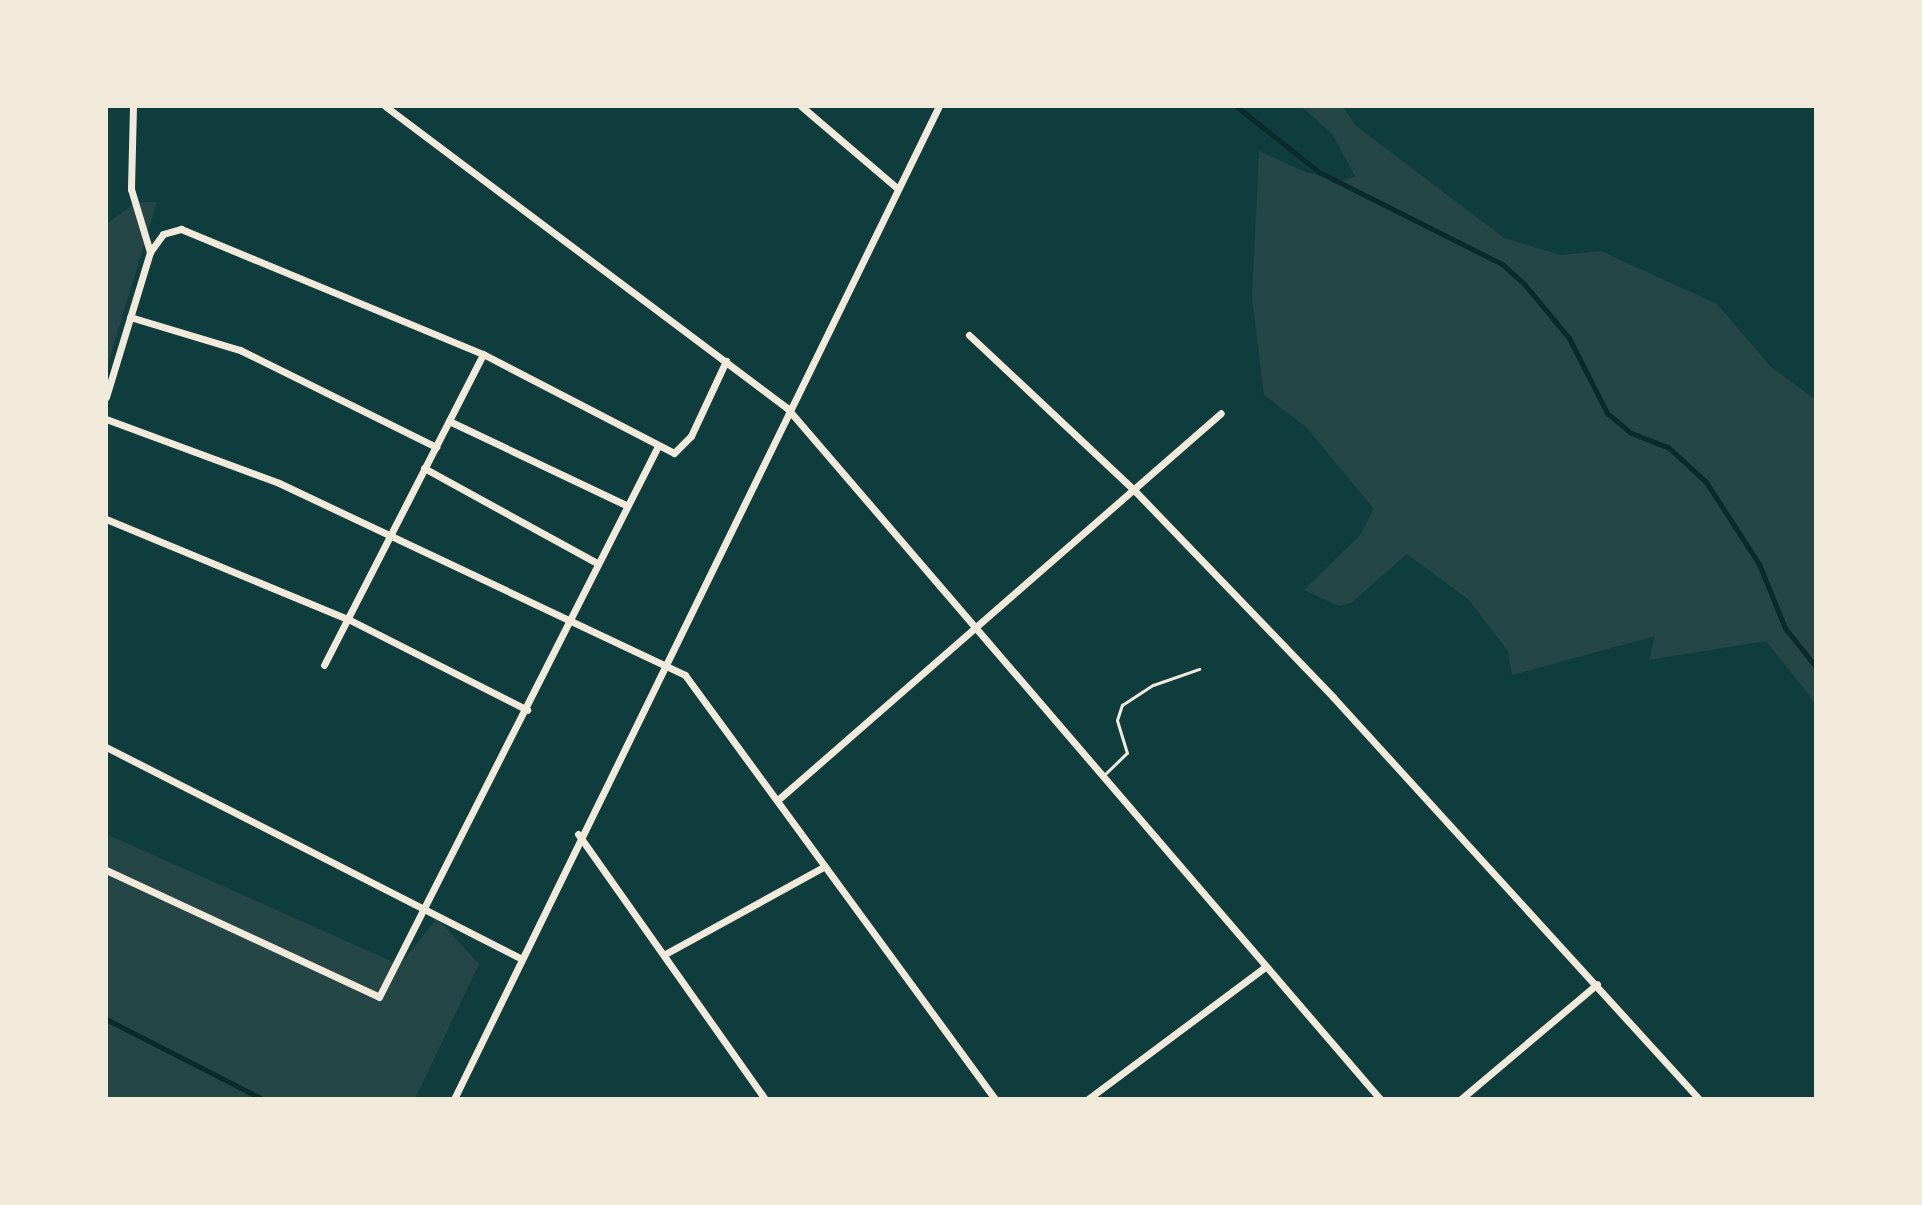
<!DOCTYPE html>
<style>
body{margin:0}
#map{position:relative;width:1922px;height:1205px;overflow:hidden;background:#0f3d3e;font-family:"Fira Sans Condensed",sans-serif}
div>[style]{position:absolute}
.green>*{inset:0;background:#244646}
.stream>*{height:5px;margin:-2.5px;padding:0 2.5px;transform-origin:2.5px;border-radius:2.5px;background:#0a2a2b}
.service>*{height:3px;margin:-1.5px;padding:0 1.5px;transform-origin:1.5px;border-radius:1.5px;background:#f1e9da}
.minor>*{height:7px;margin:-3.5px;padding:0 3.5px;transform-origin:3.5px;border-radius:3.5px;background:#f1e9da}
span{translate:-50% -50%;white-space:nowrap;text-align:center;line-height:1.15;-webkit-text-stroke:7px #f1e9da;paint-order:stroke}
.frame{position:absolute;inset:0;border:108px solid #f1e9da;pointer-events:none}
</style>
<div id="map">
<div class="green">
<i style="clip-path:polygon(1301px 106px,1343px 106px,1355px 125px,1504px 238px,1561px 255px,1601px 251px,1717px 304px,1771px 367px,1816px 400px,1816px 704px,1766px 641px,1649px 660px,1655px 636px,1512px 675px,1508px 651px,1469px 600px,1407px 554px,1351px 603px,1339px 606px,1304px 590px,1360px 535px,1374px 509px,1306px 427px,1264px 395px,1252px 298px,1259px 151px,1305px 172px,1343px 181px,1355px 176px,1332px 134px)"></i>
<i style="clip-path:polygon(137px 202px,157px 202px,106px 370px,106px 224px)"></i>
<i style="clip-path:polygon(106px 834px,400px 965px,437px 918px,479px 964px,415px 1099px,106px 1099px)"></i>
</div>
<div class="stream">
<i style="left:1236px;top:106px;width:106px;rotate:38.5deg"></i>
<i style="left:1319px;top:172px;width:205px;rotate:26.7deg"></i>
<i style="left:1502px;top:264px;width:31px;rotate:42deg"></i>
<i style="left:1525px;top:285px;width:69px;rotate:50.3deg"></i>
<i style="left:1569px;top:338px;width:84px;rotate:63.1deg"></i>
<i style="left:1607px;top:413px;width:31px;rotate:40deg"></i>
<i style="left:1631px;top:433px;width:40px;rotate:21deg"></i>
<i style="left:1668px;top:447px;width:52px;rotate:42.6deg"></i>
<i style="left:1706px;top:482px;width:98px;rotate:57.1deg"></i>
<i style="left:1759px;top:564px;width:69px;rotate:67.9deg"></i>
<i style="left:1785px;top:628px;width:50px;rotate:51.5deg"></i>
<i style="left:106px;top:1019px;width:175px;rotate:27.1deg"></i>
</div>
<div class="service">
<i style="left:1105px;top:774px;width:30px;rotate:-44deg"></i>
<i style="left:1127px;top:753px;width:34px;rotate:-107deg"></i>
<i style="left:1117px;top:720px;width:16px;rotate:-72deg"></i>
<i style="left:1122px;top:705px;width:37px;rotate:-33deg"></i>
<i style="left:1153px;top:685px;width:49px;rotate:-19.2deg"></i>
</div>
<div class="minor">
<i style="left:133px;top:106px;width:83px;rotate:91.4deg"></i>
<i style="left:131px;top:189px;width:66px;rotate:73.2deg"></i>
<i style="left:385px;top:106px;width:503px;rotate:36.92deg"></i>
<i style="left:787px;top:408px;width:911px;rotate:49.36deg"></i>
<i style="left:801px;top:106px;width:126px;rotate:40.5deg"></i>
<i style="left:130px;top:317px;width:115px;rotate:16.7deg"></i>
<i style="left:240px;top:350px;width:219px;rotate:26.3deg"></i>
<i style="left:969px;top:335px;width:228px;rotate:43.2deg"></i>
<i style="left:1135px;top:491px;width:286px;rotate:46.1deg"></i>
<i style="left:1333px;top:697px;width:544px;rotate:47.68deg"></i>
<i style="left:106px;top:397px;width:152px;rotate:-73.1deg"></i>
<i style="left:150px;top:252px;width:22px;rotate:-54deg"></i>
<i style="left:163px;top:234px;width:19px;rotate:-16deg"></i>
<i style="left:181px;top:229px;width:327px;rotate:22.5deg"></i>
<i style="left:483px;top:354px;width:215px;rotate:27.4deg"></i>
<i style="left:674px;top:453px;width:24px;rotate:-45deg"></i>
<i style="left:691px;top:436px;width:83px;rotate:-65deg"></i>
<i style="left:106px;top:419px;width:184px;rotate:20.3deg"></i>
<i style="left:279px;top:483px;width:449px;rotate:25.3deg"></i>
<i style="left:685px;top:675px;width:525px;rotate:53.83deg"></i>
<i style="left:449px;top:421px;width:194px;rotate:25.4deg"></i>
<i style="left:424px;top:468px;width:195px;rotate:28.8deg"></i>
<i style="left:106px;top:519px;width:262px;rotate:22.5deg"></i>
<i style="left:348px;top:619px;width:201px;rotate:26.9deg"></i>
<i style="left:324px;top:665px;width:349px;rotate:-62.9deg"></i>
<i style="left:106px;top:747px;width:465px;rotate:27deg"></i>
<i style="left:780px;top:798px;width:585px;rotate:-41.12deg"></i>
<i style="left:578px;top:834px;width:324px;rotate:54.8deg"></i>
<i style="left:106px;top:870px;width:301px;rotate:24.9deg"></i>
<i style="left:379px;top:997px;width:618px;rotate:-63.14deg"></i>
<i style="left:667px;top:953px;width:180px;rotate:-28.8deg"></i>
<i style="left:454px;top:1099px;width:1105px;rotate:-63.97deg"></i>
<i style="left:1088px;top:1099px;width:219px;rotate:-36.7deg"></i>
<i style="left:1461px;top:1099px;width:178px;rotate:-40.2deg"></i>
</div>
<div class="frame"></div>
</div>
